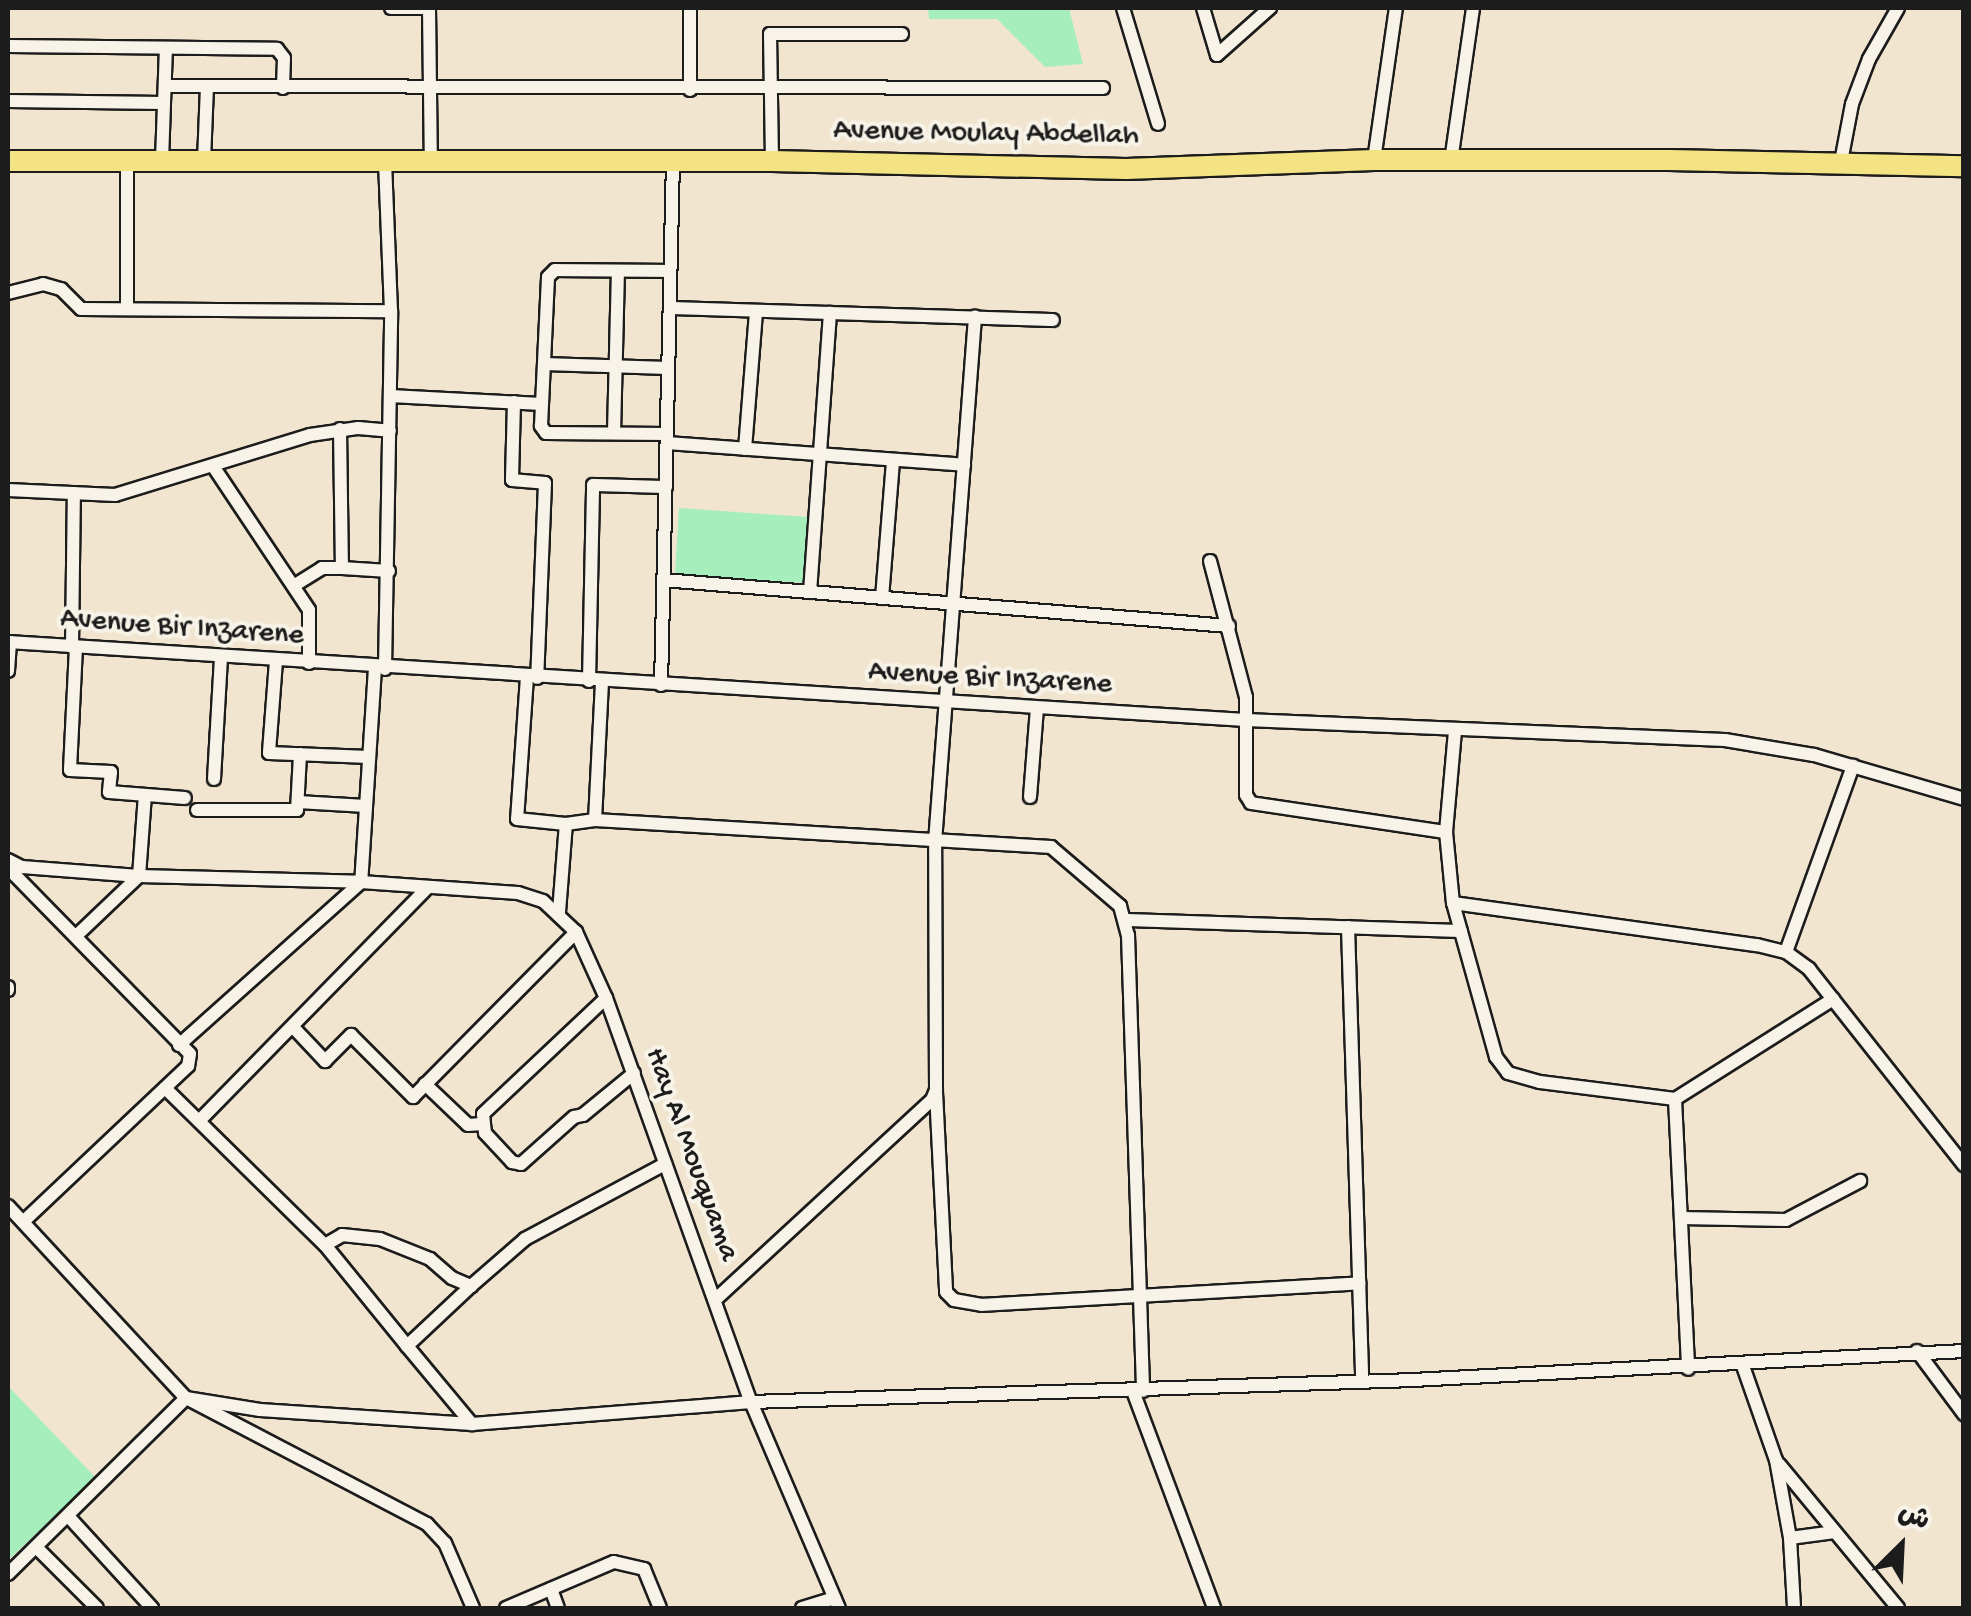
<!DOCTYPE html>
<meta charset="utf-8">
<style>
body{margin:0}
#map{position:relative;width:1971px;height:1616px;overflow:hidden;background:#f2e5d0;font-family:"Gochi Hand","Playpen Sans Arabic",sans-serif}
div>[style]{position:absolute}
.green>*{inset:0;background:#a6eebb}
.roads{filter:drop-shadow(2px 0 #1c1c1c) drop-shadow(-2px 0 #1c1c1c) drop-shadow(0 2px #1c1c1c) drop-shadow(0 -2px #1c1c1c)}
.street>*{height:12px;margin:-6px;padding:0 6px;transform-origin:6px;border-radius:6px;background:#f7f3e8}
.primary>*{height:20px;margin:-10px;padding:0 10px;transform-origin:10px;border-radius:10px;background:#f4e382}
span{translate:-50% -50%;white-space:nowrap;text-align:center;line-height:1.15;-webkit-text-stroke:8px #f7f3e8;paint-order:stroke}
.street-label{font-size:30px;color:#1c1c1c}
.frame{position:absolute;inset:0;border:10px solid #1c1c1c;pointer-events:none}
.north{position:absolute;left:1851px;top:1496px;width:100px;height:100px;-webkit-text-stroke:8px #f7f3e8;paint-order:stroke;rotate:24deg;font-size:28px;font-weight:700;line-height:40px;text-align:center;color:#1c1c1c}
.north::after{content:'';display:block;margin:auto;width:35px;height:45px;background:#1c1c1c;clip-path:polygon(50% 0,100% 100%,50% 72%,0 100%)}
</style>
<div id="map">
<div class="green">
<i style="clip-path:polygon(928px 8px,1069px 8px,1083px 64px,1045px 67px,997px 19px,929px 19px)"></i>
<i style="clip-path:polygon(679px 508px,808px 517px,804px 583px,675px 574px)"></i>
<i style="clip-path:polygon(8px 1386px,96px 1478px,8px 1560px)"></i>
</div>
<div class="roads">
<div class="street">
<i style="left:391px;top:8px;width:38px"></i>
<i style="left:429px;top:8px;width:153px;rotate:89.3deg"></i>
<i style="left:1123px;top:8px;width:121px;rotate:73.2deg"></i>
<i style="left:1203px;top:8px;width:49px;rotate:73.4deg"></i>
<i style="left:1217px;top:55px;width:71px;rotate:-41.6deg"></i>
<i style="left:8px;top:46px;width:269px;rotate:0.6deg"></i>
<i style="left:277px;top:49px;width:11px;rotate:52deg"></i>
<i style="left:284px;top:58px;width:30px;rotate:92deg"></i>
<i style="left:165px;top:86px;width:938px;rotate:0.12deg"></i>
<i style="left:690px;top:90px;width:82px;rotate:-90deg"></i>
<i style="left:8px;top:101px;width:156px;rotate:0.7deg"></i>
<i style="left:1374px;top:160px;width:154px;rotate:-81.8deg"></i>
<i style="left:162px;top:161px;width:112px;rotate:-88deg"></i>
<i style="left:204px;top:161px;width:74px;rotate:-87.7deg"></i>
<i style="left:772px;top:161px;width:127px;rotate:-90.9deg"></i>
<i style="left:770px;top:34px;width:132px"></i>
<i style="left:1451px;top:161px;width:155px;rotate:-81.8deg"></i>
<i style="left:1840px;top:167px;width:64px;rotate:-79.2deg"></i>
<i style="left:1852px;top:104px;width:48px;rotate:-69.3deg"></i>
<i style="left:1869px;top:59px;width:59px;rotate:-60.4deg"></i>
<i style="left:8px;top:293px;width:36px;rotate:-14deg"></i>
<i style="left:43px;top:284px;width:19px;rotate:16deg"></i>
<i style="left:61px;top:289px;width:28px;rotate:45deg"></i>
<i style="left:81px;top:309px;width:310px;rotate:0.4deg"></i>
<i style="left:127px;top:308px;width:147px;rotate:-90deg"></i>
<i style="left:670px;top:308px;width:383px;rotate:1.8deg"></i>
<i style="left:544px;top:364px;width:124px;rotate:1.8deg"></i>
<i style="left:390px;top:396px;width:152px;rotate:3deg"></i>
<i style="left:514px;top:402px;width:78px;rotate:91.5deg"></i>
<i style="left:512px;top:480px;width:33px;rotate:5deg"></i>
<i style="left:545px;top:483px;width:195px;rotate:92.3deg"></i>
<i style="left:340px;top:429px;width:139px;rotate:89.2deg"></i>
<i style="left:342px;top:568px;width:47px;rotate:3.7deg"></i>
<i style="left:614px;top:433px;width:162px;rotate:-88.6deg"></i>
<i style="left:667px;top:434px;width:121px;rotate:-179.5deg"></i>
<i style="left:546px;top:433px;width:9px;rotate:-126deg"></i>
<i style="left:541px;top:426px;width:149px;rotate:-87.3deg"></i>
<i style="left:548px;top:277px;width:10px;rotate:-45deg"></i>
<i style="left:555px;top:270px;width:115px;rotate:0.5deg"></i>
<i style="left:667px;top:443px;width:298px;rotate:4.2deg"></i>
<i style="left:745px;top:449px;width:138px;rotate:-85.4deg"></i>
<i style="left:213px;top:466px;width:173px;rotate:56.3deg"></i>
<i style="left:309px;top:610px;width:53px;rotate:90deg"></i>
<i style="left:8px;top:490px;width:107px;rotate:2.7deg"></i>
<i style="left:115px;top:495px;width:204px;rotate:-17.1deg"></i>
<i style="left:310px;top:435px;width:49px;rotate:-8.3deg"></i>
<i style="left:358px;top:428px;width:32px;rotate:5deg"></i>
<i style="left:1210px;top:561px;width:141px;rotate:75.2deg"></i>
<i style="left:1246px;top:697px;width:98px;rotate:90deg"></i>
<i style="left:1246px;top:795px;width:9px;rotate:58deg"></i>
<i style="left:1251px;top:803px;width:197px;rotate:8.5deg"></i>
<i style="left:663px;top:580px;width:568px;rotate:4.65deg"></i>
<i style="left:295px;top:585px;width:32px;rotate:-32deg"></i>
<i style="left:322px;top:568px;width:20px"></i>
<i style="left:810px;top:592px;width:280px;rotate:-85.9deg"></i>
<i style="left:882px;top:598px;width:138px;rotate:-85.4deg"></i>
<i style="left:8px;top:642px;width:1240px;rotate:3.61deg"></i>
<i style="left:1246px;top:720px;width:479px;rotate:2.4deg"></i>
<i style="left:1725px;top:740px;width:90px;rotate:9.6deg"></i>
<i style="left:1814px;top:755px;width:156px;rotate:16.3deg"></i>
<i style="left:72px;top:647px;width:154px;rotate:-89.3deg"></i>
<i style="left:76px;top:647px;width:123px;rotate:92.8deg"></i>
<i style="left:70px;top:770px;width:41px;rotate:2.8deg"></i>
<i style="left:111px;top:772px;width:20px;rotate:96deg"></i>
<i style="left:109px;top:792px;width:76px;rotate:4.5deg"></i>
<i style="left:276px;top:661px;width:92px;rotate:94.4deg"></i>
<i style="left:269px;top:753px;width:100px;rotate:2.3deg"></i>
<i style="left:375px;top:668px;width:214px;rotate:93.7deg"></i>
<i style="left:361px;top:882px;width:157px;rotate:4deg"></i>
<i style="left:518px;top:893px;width:26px;rotate:18deg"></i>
<i style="left:543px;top:901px;width:45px;rotate:43.2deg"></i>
<i style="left:576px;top:932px;width:72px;rotate:65.6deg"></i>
<i style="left:606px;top:998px;width:429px;rotate:70.3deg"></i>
<i style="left:751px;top:1402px;width:224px;rotate:66.9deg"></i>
<i style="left:385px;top:669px;width:358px;rotate:-89deg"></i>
<i style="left:391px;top:311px;width:150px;rotate:-92.3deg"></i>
<i style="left:8px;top:671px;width:29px;rotate:-86deg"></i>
<i style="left:527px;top:677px;width:142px;rotate:94deg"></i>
<i style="left:517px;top:819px;width:49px;rotate:5.8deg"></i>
<i style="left:589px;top:681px;width:196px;rotate:-88.8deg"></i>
<i style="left:593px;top:485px;width:73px;rotate:1.6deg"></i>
<i style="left:602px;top:682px;width:138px;rotate:92.9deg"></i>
<i style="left:595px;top:820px;width:457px;rotate:3.4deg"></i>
<i style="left:1051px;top:847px;width:91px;rotate:40.5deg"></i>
<i style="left:1120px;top:906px;width:30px;rotate:75deg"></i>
<i style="left:1128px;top:935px;width:456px;rotate:88.1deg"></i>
<i style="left:661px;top:685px;width:524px;rotate:-88.69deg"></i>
<i style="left:1455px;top:731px;width:101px;rotate:95.1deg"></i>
<i style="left:1446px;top:832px;width:71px;rotate:84.4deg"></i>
<i style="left:1453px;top:903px;width:307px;rotate:7.9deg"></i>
<i style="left:1757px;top:945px;width:30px;rotate:14deg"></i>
<i style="left:1786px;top:952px;width:29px;rotate:36deg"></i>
<i style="left:1809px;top:969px;width:250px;rotate:51.7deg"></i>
<i style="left:214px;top:779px;width:122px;rotate:-86.7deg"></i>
<i style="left:1030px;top:797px;width:89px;rotate:-85.5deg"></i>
<i style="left:298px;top:802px;width:68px;rotate:3.4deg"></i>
<i style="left:197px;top:810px;width:100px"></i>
<i style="left:297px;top:810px;width:56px;rotate:-86.9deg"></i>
<i style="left:8px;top:860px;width:16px;rotate:27deg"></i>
<i style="left:22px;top:867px;width:117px;rotate:4.4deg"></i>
<i style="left:139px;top:876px;width:222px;rotate:1.5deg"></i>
<i style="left:8px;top:868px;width:260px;rotate:45.6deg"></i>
<i style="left:190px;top:1054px;width:12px;rotate:99deg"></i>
<i style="left:188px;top:1066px;width:227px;rotate:136.6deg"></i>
<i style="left:1453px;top:903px;width:160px;rotate:74.4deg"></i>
<i style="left:1496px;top:1057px;width:20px;rotate:53deg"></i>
<i style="left:1508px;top:1073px;width:33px;rotate:16deg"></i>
<i style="left:1540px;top:1082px;width:136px;rotate:7.2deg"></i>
<i style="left:1675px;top:1099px;width:270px;rotate:87.2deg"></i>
<i style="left:559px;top:912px;width:88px;rotate:-85.5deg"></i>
<i style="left:566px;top:824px;width:29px;rotate:-8deg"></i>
<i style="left:1126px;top:920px;width:335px;rotate:1.9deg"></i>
<i style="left:1348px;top:927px;width:455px;rotate:88.2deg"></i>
<i style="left:76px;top:936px;width:87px;rotate:-43.6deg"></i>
<i style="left:139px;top:876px;width:81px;rotate:-85.8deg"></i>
<i style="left:1786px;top:952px;width:198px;rotate:-70.2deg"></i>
<i style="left:8px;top:987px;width:3px;rotate:90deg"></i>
<i style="left:606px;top:998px;width:169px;rotate:136.7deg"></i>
<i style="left:483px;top:1114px;width:19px;rotate:84deg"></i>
<i style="left:485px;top:1133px;width:40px;rotate:47deg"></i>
<i style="left:512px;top:1162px;width:9px;rotate:13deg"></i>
<i style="left:521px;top:1164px;width:71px;rotate:-41.6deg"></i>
<i style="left:574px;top:1117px;width:9px;rotate:-13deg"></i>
<i style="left:583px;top:1115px;width:66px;rotate:-39.5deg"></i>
<i style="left:293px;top:1027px;width:47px;rotate:46.7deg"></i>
<i style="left:325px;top:1061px;width:37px;rotate:-45deg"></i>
<i style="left:351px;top:1035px;width:88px;rotate:45deg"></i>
<i style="left:413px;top:1097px;width:232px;rotate:-45.3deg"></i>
<i style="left:179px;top:1045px;width:244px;rotate:-41.8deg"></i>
<i style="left:425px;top:1084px;width:59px;rotate:43.6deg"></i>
<i style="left:468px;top:1125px;width:14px;rotate:-4deg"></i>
<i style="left:165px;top:1088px;width:224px;rotate:44.5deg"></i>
<i style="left:325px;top:1245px;width:20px;rotate:-30deg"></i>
<i style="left:342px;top:1235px;width:38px;rotate:6deg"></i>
<i style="left:380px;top:1239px;width:54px;rotate:21.8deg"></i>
<i style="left:430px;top:1259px;width:29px;rotate:41deg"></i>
<i style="left:452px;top:1278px;width:21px;rotate:23deg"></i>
<i style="left:471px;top:1286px;width:72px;rotate:-41deg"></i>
<i style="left:525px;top:1239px;width:159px;rotate:-28.2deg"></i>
<i style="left:936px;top:1092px;width:200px;rotate:87.1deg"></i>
<i style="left:946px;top:1292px;width:11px;rotate:45deg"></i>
<i style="left:954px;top:1300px;width:28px;rotate:10deg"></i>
<i style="left:982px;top:1305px;width:378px;rotate:-3.3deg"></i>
<i style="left:1675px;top:1099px;width:187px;rotate:-32.3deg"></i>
<i style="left:199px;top:1121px;width:326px;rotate:-45.6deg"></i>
<i style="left:8px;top:1206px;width:262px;rotate:47.2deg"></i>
<i style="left:186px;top:1398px;width:272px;rotate:27.6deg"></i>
<i style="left:427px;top:1524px;width:26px;rotate:47deg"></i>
<i style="left:445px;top:1543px;width:71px;rotate:66.7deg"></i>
<i style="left:1681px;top:1218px;width:105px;rotate:1.1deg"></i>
<i style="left:1786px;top:1220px;width:84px;rotate:-27.8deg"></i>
<i style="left:325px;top:1245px;width:130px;rotate:50.9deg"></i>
<i style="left:471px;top:1286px;width:88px;rotate:136.8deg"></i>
<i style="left:407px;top:1346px;width:102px;rotate:50.2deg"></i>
<i style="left:716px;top:1299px;width:294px;rotate:-42.7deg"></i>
<i style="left:932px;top:1100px;width:11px;rotate:-68deg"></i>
<i style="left:936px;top:1090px;width:248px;rotate:-90.2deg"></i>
<i style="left:935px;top:842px;width:527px;rotate:-85.64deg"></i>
<i style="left:1917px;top:1351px;width:79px;rotate:53.3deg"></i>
<i style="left:1743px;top:1366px;width:100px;rotate:70.7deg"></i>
<i style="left:1776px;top:1460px;width:79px;rotate:79.8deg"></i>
<i style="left:1790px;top:1538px;width:70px;rotate:86.7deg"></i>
<i style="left:1133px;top:1391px;width:232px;rotate:69.5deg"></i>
<i style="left:1779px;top:1464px;width:187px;rotate:50.4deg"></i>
<i style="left:68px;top:1516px;width:125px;rotate:47.6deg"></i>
<i style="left:1790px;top:1538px;width:45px;rotate:-7.6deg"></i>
<i style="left:36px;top:1547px;width:86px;rotate:45deg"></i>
<i style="left:8px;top:1574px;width:250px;rotate:-44.7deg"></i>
<i style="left:186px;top:1398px;width:75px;rotate:9.2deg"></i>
<i style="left:260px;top:1410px;width:212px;rotate:3.8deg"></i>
<i style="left:472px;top:1424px;width:280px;rotate:-4.5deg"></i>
<i style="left:751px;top:1402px;width:662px;rotate:-1.9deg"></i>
<i style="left:1413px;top:1380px;width:552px;rotate:-3.01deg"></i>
<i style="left:551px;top:1589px;width:20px;rotate:70deg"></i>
<i style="left:506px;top:1608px;width:117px;rotate:-23.1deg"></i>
<i style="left:614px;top:1562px;width:31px;rotate:13deg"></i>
<i style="left:644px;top:1569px;width:42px;rotate:67.7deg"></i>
<i style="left:802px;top:1608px;width:34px;rotate:-17deg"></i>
</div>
<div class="primary">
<i style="left:8px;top:161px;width:764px"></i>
<i style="left:772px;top:161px;width:354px;rotate:1.3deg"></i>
<i style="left:1126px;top:169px;width:248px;rotate:-2.1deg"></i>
<i style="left:1374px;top:160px;width:295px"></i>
<i style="left:1669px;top:160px;width:295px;rotate:1.2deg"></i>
</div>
</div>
<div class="street-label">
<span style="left:986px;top:135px;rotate:1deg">Avenue Moulay Abdellah</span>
<span style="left:182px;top:629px;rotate:4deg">Avenue Bir Inzarene</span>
<span style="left:990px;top:680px;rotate:3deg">Avenue Bir Inzarene</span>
<span style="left:690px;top:1155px;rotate:70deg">Hay Al Mouquama</span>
</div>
<div class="frame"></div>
<div class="north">ش</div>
</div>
